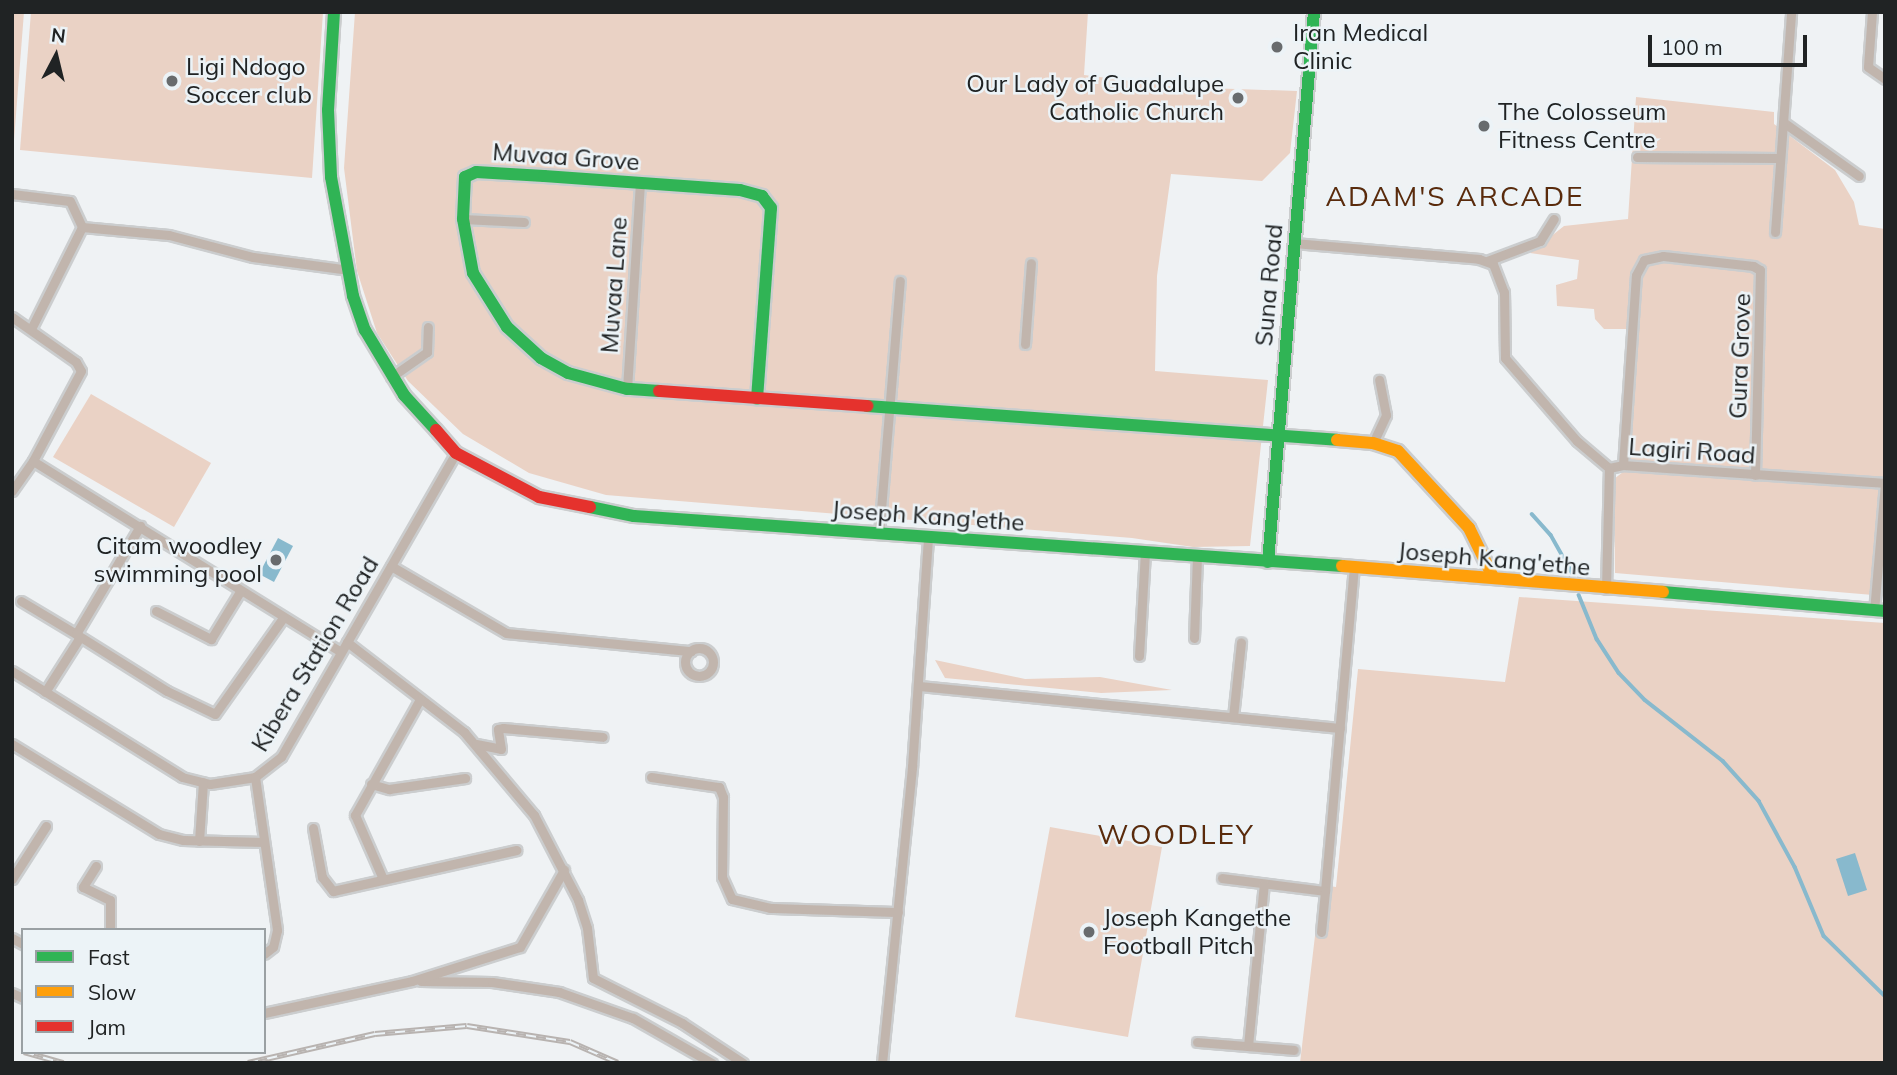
<!DOCTYPE html>
<style>
body{margin:0}
#map{position:relative;width:1897px;height:1075px;overflow:hidden;background:#eff2f4;font-family:Mulish,sans-serif}
div>[style]{position:absolute}
.green>*{inset:0;background:#ead2c5}
.water>*{inset:0;background:#88b9cd}
.stream>*{height:3.5px;margin:-1.75px;padding:0 1.75px;transform-origin:1.75px;border-radius:1.75px;background:#88b9cd}
.roads{filter:drop-shadow(2px 0 #cbcdce) drop-shadow(-2px 0 #cbcdce) drop-shadow(0 2px #cbcdce) drop-shadow(0 -2px #cbcdce)}
.street>*{height:9px;margin:-4.5px;padding:0 4.5px;transform-origin:4.5px;border-radius:4.5px;background:#c1b5ad}
.street>.ring{margin:-4.5px;padding:0;box-sizing:content-box;background:none;border:9px solid #c1b5ad;border-radius:50%}
.fast>*{height:12px;margin:-6px;padding:0 6px;transform-origin:6px;border-radius:6px;background:#30b455}
.slow>*{height:12px;margin:-6px;padding:0 6px;transform-origin:6px;border-radius:6px;background:#ff9f0a}
.jam>*{height:12px;margin:-6px;padding:0 6px;transform-origin:6px;border-radius:6px;background:#e5322d}
.rail>*{height:6px;margin-top:-3px;transform-origin:0;background:repeating-linear-gradient(90deg,#ecf3f7 0 10px,#b8b3b0 0 20px);box-sizing:border-box;border-block:2px solid #b8b3b0}
.dots>*{width:19px;height:19px;translate:-50% -50%;box-sizing:border-box;border:4px solid #ecf3f7;border-radius:50%}
span{translate:-50% -50%;white-space:nowrap;text-align:center;line-height:1.15;-webkit-text-stroke:5px #ecf3f7;paint-order:stroke}
.poi-label{font-size:24px;color:#202324}
.left{translate:0 -50%;text-align:left}
.right{translate:-100% -50%;text-align:right}
.street-label{font-size:24px;color:#202324}
.quarter-label{font-size:28px;color:#5a2b0c;letter-spacing:2px}
.frame{position:absolute;inset:0;border:14px solid #202324;pointer-events:none}
.legend{position:absolute;left:21px;top:928px;width:245px;height:126px;box-sizing:border-box;background:#ecf3f7;border:2px solid #9aa0a3;margin:0;padding:9px 12px;list-style:none;font-size:21px;color:#202324}
.legend li{display:flex;align-items:center;gap:14px;height:35px}
.legend b{width:35px;border:2px solid #9aa0a3}
.north{position:absolute;left:21px;top:21px;width:70px;height:70px;-webkit-text-stroke:5px #ecf3f7;paint-order:stroke;rotate:7deg;font-size:19px;font-weight:700;line-height:28px;text-align:center;color:#202324}
.north::after{content:'';display:block;margin:auto;width:24px;height:32px;background:#202324;clip-path:polygon(50% 0,100% 100%,50% 72%,0 100%)}
.scale{position:absolute;left:1648px;top:35px;width:159px;height:32px;box-sizing:border-box;border:4px solid #202324;border-top:0;padding-left:9px;font-size:21px;line-height:24px;white-space:nowrap;color:#202324;-webkit-text-stroke:5px #ecf3f7;paint-order:stroke}
</style>
<div id="map">
<div class="green">
<i style="clip-path:polygon(12px 12px,24px 12px,14px 140px,12px 140px)"></i>
<i style="clip-path:polygon(31px 12px,323px 12px,312px 178px,20px 150px)"></i>
<i style="clip-path:polygon(355px 12px,1088px 12px,1084px 75px,1177px 87px,1297px 91px,1290px 153px,1262px 181px,1171px 174px,1157px 276px,1155px 371px,1268px 380px,1250px 546px,1193px 547px,1132px 538px,606px 495px,529px 473px,463px 434px,408px 381px,377px 333px,357px 271px,344px 168px)"></i>
<i style="clip-path:polygon(1636px 97px,1774px 112px,1774px 124px,1835px 170px,1854px 202px,1859px 225px,1885px 229px,1885px 596px,1615px 573px,1614px 479px,1623px 472px,1627px 329px,1604px 329px,1595px 319px,1594px 309px,1557px 306px,1556px 285px,1577px 279px,1579px 260px,1530px 253px,1564px 226px,1628px 219px)"></i>
<i style="clip-path:polygon(91px 394px,211px 463px,174px 527px,53px 457px)"></i>
<i style="clip-path:polygon(1519px 597px,1885px 623px,1885px 1063px,1300px 1063px,1321px 885px,1336px 887px,1358px 669px,1505px 682px)"></i>
<i style="clip-path:polygon(935px 660px,1025px 679px,1100px 677px,1172px 690px,1101px 693px,945px 678px)"></i>
<i style="clip-path:polygon(1050px 827px,1162px 847px,1128px 1037px,1015px 1017px)"></i>
</div>
<div class="water">
<i style="clip-path:polygon(278px 538px,293px 546px,274px 582px,259px 574px)"></i>
<i style="clip-path:polygon(1855px 853px,1867px 890px,1848px 896px,1836px 859px)"></i>
</div>
<div class="stream">
<i style="left:1532px;top:514px;width:28px;rotate:48deg"></i>
<i style="left:1551px;top:535px;width:47px;rotate:60.7deg"></i>
<i style="left:1579px;top:595px;width:48px;rotate:67.8deg"></i>
<i style="left:1597px;top:639px;width:40px;rotate:57.1deg"></i>
<i style="left:1619px;top:673px;width:37px;rotate:46deg"></i>
<i style="left:1645px;top:700px;width:99px;rotate:38deg"></i>
<i style="left:1723px;top:761px;width:54px;rotate:48deg"></i>
<i style="left:1759px;top:801px;width:75px;rotate:61.4deg"></i>
<i style="left:1795px;top:867px;width:75px;rotate:67.2deg"></i>
<i style="left:1824px;top:936px;width:86px;rotate:44.5deg"></i>
</div>
<div class="roads">
<div class="street">
<i style="left:1872px;top:12px;width:55px;rotate:94.2deg"></i>
<i style="left:1868px;top:67px;width:21px;rotate:35deg"></i>
<i style="left:1783px;top:122px;width:93px;rotate:35.4deg"></i>
<i style="left:1637px;top:157px;width:142px;rotate:0.4deg"></i>
<i style="left:12px;top:194px;width:58px;rotate:6.9deg"></i>
<i style="left:70px;top:201px;width:29px;rotate:65deg"></i>
<i style="left:463px;top:219px;width:61px;rotate:2.8deg"></i>
<i style="left:1775px;top:232px;width:221px;rotate:-85.8deg"></i>
<i style="left:1294px;top:243px;width:186px;rotate:4.9deg"></i>
<i style="left:1479px;top:259px;width:15px;rotate:20deg"></i>
<i style="left:1493px;top:264px;width:30px;rotate:69deg"></i>
<i style="left:1504px;top:292px;width:66px;rotate:89.1deg"></i>
<i style="left:1505px;top:358px;width:110px;rotate:49.1deg"></i>
<i style="left:1577px;top:441px;width:42px;rotate:40.2deg"></i>
<i style="left:1609px;top:468px;width:14px;rotate:-12deg"></i>
<i style="left:1623px;top:465px;width:263px;rotate:3.9deg"></i>
<i style="left:1885px;top:483px;width:128px;rotate:94.9deg"></i>
<i style="left:1487px;top:261px;width:57px;rotate:-20.7deg"></i>
<i style="left:1540px;top:241px;width:26px;rotate:-58deg"></i>
<i style="left:12px;top:317px;width:78px;rotate:35.1deg"></i>
<i style="left:76px;top:362px;width:10px;rotate:61deg"></i>
<i style="left:81px;top:371px;width:102px;rotate:118.1deg"></i>
<i style="left:31px;top:329px;width:114px;rotate:-63.4deg"></i>
<i style="left:82px;top:227px;width:87px;rotate:5.3deg"></i>
<i style="left:169px;top:235px;width:87px;rotate:14.7deg"></i>
<i style="left:253px;top:257px;width:97px;rotate:7.7deg"></i>
<i style="left:1025px;top:344px;width:81px;rotate:-85.8deg"></i>
<i style="left:391px;top:377px;width:44px;rotate:-34.8deg"></i>
<i style="left:427px;top:352px;width:25px;rotate:-88deg"></i>
<i style="left:627px;top:389px;width:206px;rotate:-86.4deg"></i>
<i style="left:1373px;top:443px;width:31px;rotate:-65deg"></i>
<i style="left:1386px;top:415px;width:36px;rotate:-101deg"></i>
<i style="left:1623px;top:465px;width:190px;rotate:-86.1deg"></i>
<i style="left:1636px;top:275px;width:17px;rotate:-62deg"></i>
<i style="left:1644px;top:260px;width:19px;rotate:-12deg"></i>
<i style="left:1663px;top:256px;width:91px;rotate:6.3deg"></i>
<i style="left:1753px;top:266px;width:8px;rotate:30deg"></i>
<i style="left:1760px;top:270px;width:205px;rotate:91.4deg"></i>
<i style="left:12px;top:491px;width:37px;rotate:-55deg"></i>
<i style="left:33px;top:461px;width:362px;rotate:31.8deg"></i>
<i style="left:879px;top:534px;width:254px;rotate:-85.3deg"></i>
<i style="left:391px;top:566px;width:133px;rotate:30.2deg"></i>
<i style="left:506px;top:633px;width:186px;rotate:5.6deg"></i>
<i style="left:1606px;top:589px;width:121px;rotate:-88.6deg"></i>
<i style="left:21px;top:601px;width:64px;rotate:31deg"></i>
<i style="left:76px;top:634px;width:126px;rotate:-59.3deg"></i>
<i style="left:156px;top:611px;width:62px;rotate:27deg"></i>
<i style="left:211px;top:639px;width:57px;rotate:-58.5deg"></i>
<i style="left:76px;top:634px;width:107px;rotate:32.1deg"></i>
<i style="left:167px;top:691px;width:53px;rotate:25.6deg"></i>
<i style="left:215px;top:714px;width:118px;rotate:-54.7deg"></i>
<i style="left:1194px;top:638px;width:80px;rotate:-87.9deg"></i>
<i style="left:347px;top:642px;width:148px;rotate:37.6deg"></i>
<i style="left:464px;top:732px;width:109px;rotate:49.9deg"></i>
<i style="left:534px;top:815px;width:96px;rotate:62.6deg"></i>
<i style="left:578px;top:900px;width:29px;rotate:72deg"></i>
<i style="left:587px;top:928px;width:50px;rotate:83.2deg"></i>
<i style="left:593px;top:978px;width:100px;rotate:26.8deg"></i>
<i style="left:682px;top:1023px;width:73px;rotate:33.3deg"></i>
<i class="ring" style="left:685px;top:648px;width:19px;height:19px"></i>
<i style="left:1139px;top:656px;width:103px;rotate:-86.7deg"></i>
<i style="left:12px;top:671px;width:200px;rotate:31.9deg"></i>
<i style="left:182px;top:777px;width:29px;rotate:14deg"></i>
<i style="left:210px;top:784px;width:46px;rotate:-8.8deg"></i>
<i style="left:255px;top:777px;width:33px;rotate:-38deg"></i>
<i style="left:281px;top:757px;width:351px;rotate:-60.1deg"></i>
<i style="left:919px;top:686px;width:423px;rotate:5.7deg"></i>
<i style="left:45px;top:692px;width:65px;rotate:-57.5deg"></i>
<i style="left:1233px;top:717px;width:75px;rotate:-83.9deg"></i>
<i style="left:12px;top:744px;width:172px;rotate:31.5deg"></i>
<i style="left:159px;top:834px;width:25px;rotate:14deg"></i>
<i style="left:183px;top:840px;width:81px;rotate:1.4deg"></i>
<i style="left:476px;top:744px;width:25px;rotate:11deg"></i>
<i style="left:501px;top:749px;width:20px;rotate:-99deg"></i>
<i style="left:498px;top:729px;width:5px;rotate:-11deg"></i>
<i style="left:503px;top:728px;width:100px;rotate:5.1deg"></i>
<i style="left:255px;top:777px;width:155px;rotate:81.8deg"></i>
<i style="left:277px;top:930px;width:17px;rotate:103deg"></i>
<i style="left:273px;top:947px;width:11px;rotate:142deg"></i>
<i style="left:651px;top:777px;width:69px;rotate:8.4deg"></i>
<i style="left:719px;top:787px;width:11px;rotate:68deg"></i>
<i style="left:723px;top:797px;width:80px;rotate:90.7deg"></i>
<i style="left:722px;top:877px;width:24px;rotate:66deg"></i>
<i style="left:732px;top:899px;width:39px;rotate:13deg"></i>
<i style="left:770px;top:908px;width:128px;rotate:1.8deg"></i>
<i style="left:371px;top:784px;width:19px;rotate:16deg"></i>
<i style="left:389px;top:789px;width:77px;rotate:-8.2deg"></i>
<i style="left:313px;top:828px;width:50px;rotate:79.6deg"></i>
<i style="left:322px;top:877px;width:18px;rotate:52deg"></i>
<i style="left:333px;top:891px;width:188px;rotate:-12.6deg"></i>
<i style="left:199px;top:841px;width:59px;rotate:-86.1deg"></i>
<i style="left:96px;top:866px;width:25px;rotate:122deg"></i>
<i style="left:83px;top:887px;width:30px;rotate:26deg"></i>
<i style="left:110px;top:900px;width:30px;rotate:90deg"></i>
<i style="left:1222px;top:878px;width:104px;rotate:7.2deg"></i>
<i style="left:1325px;top:891px;width:323px;rotate:-84.9deg"></i>
<i style="left:12px;top:879px;width:63px;rotate:-57.3deg"></i>
<i style="left:383px;top:879px;width:70px;rotate:-113.6deg"></i>
<i style="left:355px;top:815px;width:133px;rotate:-60.7deg"></i>
<i style="left:1321px;top:932px;width:41px;rotate:-84.4deg"></i>
<i style="left:12px;top:938px;width:13px;rotate:29deg"></i>
<i style="left:421px;top:981px;width:71px;rotate:0.8deg"></i>
<i style="left:492px;top:982px;width:68px;rotate:8.5deg"></i>
<i style="left:559px;top:992px;width:78px;rotate:19.4deg"></i>
<i style="left:633px;top:1018px;width:91px;rotate:29.7deg"></i>
<i style="left:12px;top:993px;width:12px;rotate:24deg"></i>
<i style="left:264px;top:1013px;width:151px;rotate:-12.2deg"></i>
<i style="left:412px;top:981px;width:113px;rotate:-17.5deg"></i>
<i style="left:520px;top:947px;width:89px;rotate:-60.3deg"></i>
<i style="left:1197px;top:1042px;width:97px;rotate:4.7deg"></i>
<i style="left:1248px;top:1046px;width:163px;rotate:-84.4deg"></i>
<i style="left:882px;top:1063px;width:298px;rotate:-84.2deg"></i>
<i style="left:912px;top:767px;width:230px;rotate:-86deg"></i>
</div>
<div class="fast">
<i style="left:334px;top:12px;width:98px;rotate:93.5deg"></i>
<i style="left:328px;top:110px;width:67px;rotate:87.4deg"></i>
<i style="left:331px;top:177px;width:121px;rotate:79.5deg"></i>
<i style="left:353px;top:296px;width:36px;rotate:71deg"></i>
<i style="left:365px;top:330px;width:76px;rotate:59deg"></i>
<i style="left:404px;top:395px;width:47px;rotate:47.6deg"></i>
<i style="left:659px;top:391px;width:32px;rotate:-176deg"></i>
<i style="left:627px;top:389px;width:61px;rotate:-164.8deg"></i>
<i style="left:568px;top:373px;width:31px;rotate:-151deg"></i>
<i style="left:541px;top:358px;width:46px;rotate:-137.6deg"></i>
<i style="left:507px;top:327px;width:64px;rotate:-122.2deg"></i>
<i style="left:473px;top:273px;width:55px;rotate:-100.5deg"></i>
<i style="left:463px;top:219px;width:42px;rotate:-87.3deg"></i>
<i style="left:465px;top:177px;width:12px;rotate:-24deg"></i>
<i style="left:476px;top:172px;width:68px;rotate:3.4deg"></i>
<i style="left:544px;top:176px;width:196px;rotate:4.1deg"></i>
<i style="left:740px;top:190px;width:23px;rotate:15deg"></i>
<i style="left:762px;top:196px;width:15px;rotate:53deg"></i>
<i style="left:771px;top:208px;width:191px;rotate:94.2deg"></i>
<i style="left:867px;top:406px;width:471px;rotate:4.1deg"></i>
<i style="left:590px;top:507px;width:45px;rotate:11.6deg"></i>
<i style="left:634px;top:516px;width:710px;rotate:4.04deg"></i>
<i style="left:1268px;top:562px;width:552px;rotate:-85.22deg"></i>
<i style="left:1663px;top:592px;width:223px;rotate:4.9deg"></i>
</div>
<div class="slow">
<i style="left:1337px;top:440px;width:36px;rotate:5deg"></i>
<i style="left:1373px;top:443px;width:26px;rotate:18deg"></i>
<i style="left:1398px;top:451px;width:105px;rotate:47.3deg"></i>
<i style="left:1469px;top:528px;width:55px;rotate:63.9deg"></i>
<i style="left:1342px;top:566px;width:322px;rotate:4.6deg"></i>
</div>
<div class="jam">
<i style="left:659px;top:391px;width:209px;rotate:4.1deg"></i>
<i style="left:436px;top:430px;width:30px;rotate:49deg"></i>
<i style="left:456px;top:453px;width:94px;rotate:27.9deg"></i>
<i style="left:539px;top:497px;width:52px;rotate:11.1deg"></i>
</div>
</div>
<div class="rail">
<i style="left:24px;top:1052px;width:41px;rotate:15.8deg"></i>
<i style="left:248px;top:1063px;width:130px;rotate:-12.9deg"></i>
<i style="left:375px;top:1034px;width:92px;rotate:-5deg"></i>
<i style="left:467px;top:1026px;width:104px;rotate:8.8deg"></i>
<i style="left:570px;top:1042px;width:52px;rotate:23.6deg"></i>
</div>
<div class="dots">
<i style="left:1277px;top:47px;background:#686b6d"></i>
<i style="left:172px;top:81px;background:#686b6d"></i>
<i style="left:1238px;top:98px;background:#686b6d"></i>
<i style="left:1484px;top:126px;background:#686b6d"></i>
<i style="left:276px;top:560px;background:#686b6d"></i>
<i style="left:1089px;top:932px;background:#686b6d"></i>
</div>
<div class="poi-label">
<span class="left" style="left:1293px;top:47px">Iran Medical<br>Clinic</span>
<span class="left" style="left:186px;top:81px">Ligi Ndogo<br>Soccer club</span>
<span class="right" style="left:1224px;top:98px">Our Lady of Guadalupe<br>Catholic Church</span>
<span class="left" style="left:1498px;top:126px">The Colosseum<br>Fitness Centre</span>
<span class="right" style="left:262px;top:560px">Citam woodley<br>swimming pool</span>
<span class="left" style="left:1103px;top:932px">Joseph Kangethe<br>Football Pitch</span>
</div>
<div class="street-label">
<span style="left:566px;top:157px;rotate:4deg">Muvaa Grove</span>
<span style="left:614px;top:285px;rotate:-86deg">Muvaa Lane</span>
<span style="left:1269px;top:285px;rotate:-85deg">Suna Road</span>
<span style="left:1740px;top:356px;rotate:-88deg">Gura Grove</span>
<span style="left:1692px;top:451px;rotate:4deg">Lagiri Road</span>
<span style="left:928px;top:516px;rotate:4deg">Joseph Kang'ethe</span>
<span style="left:1494px;top:559px;rotate:5deg">Joseph Kang'ethe</span>
<span style="left:315px;top:654px;rotate:-59deg">Kibera Station Road</span>
</div>
<div class="quarter-label">
<span style="left:1455px;top:196px">ADAM'S ARCADE</span>
<span style="left:1176px;top:834px">WOODLEY</span>
</div>
<div class="frame"></div>
<ul class="legend">
<li><b style="height:9px;background:#30b455"></b>Fast</li>
<li><b style="height:9px;background:#ff9f0a"></b>Slow</li>
<li><b style="height:9px;background:#e5322d"></b>Jam</li>
</ul>
<div class="north">N</div>
<div class="scale">100 m</div>
</div>
